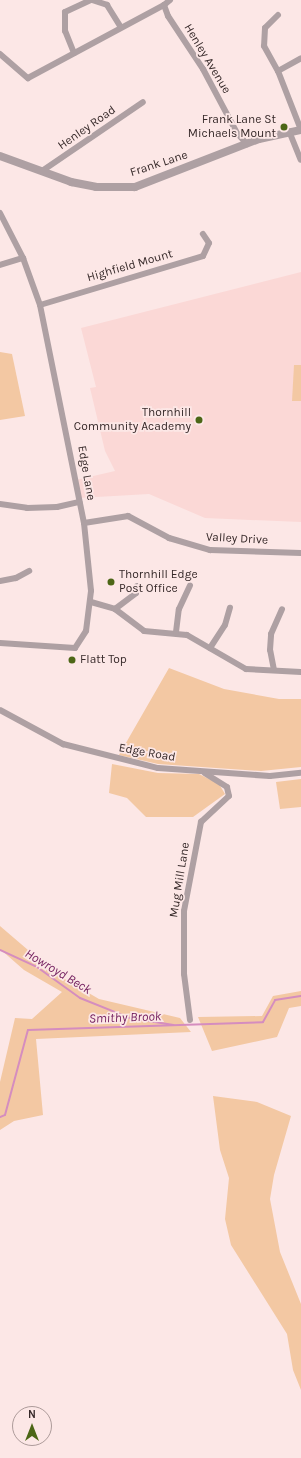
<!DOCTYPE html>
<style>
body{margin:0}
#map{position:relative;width:301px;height:1458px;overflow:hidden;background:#fce7e6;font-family:Karla,sans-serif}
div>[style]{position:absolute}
.built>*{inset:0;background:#fbd8d6}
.green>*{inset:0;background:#f3c8a3}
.stream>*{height:2px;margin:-1px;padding:0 1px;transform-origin:1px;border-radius:1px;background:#d58dbf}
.minor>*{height:6px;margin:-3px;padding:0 3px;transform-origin:3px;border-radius:3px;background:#aea0a3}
.tertiary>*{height:8px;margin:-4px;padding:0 4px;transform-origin:4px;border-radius:4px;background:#aea0a3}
.dots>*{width:11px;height:11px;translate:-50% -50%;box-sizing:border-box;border:2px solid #fce7e6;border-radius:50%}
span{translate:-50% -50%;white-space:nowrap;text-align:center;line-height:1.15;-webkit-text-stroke:3.5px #fce7e6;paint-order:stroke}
.street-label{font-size:12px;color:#362929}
.poi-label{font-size:12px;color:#362929}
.right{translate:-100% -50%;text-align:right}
.left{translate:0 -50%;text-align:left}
.water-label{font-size:13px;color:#721e5e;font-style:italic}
.north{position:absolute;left:12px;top:1406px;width:40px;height:40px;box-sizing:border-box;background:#fce7e6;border:1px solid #ad9b9a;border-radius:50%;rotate:0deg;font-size:11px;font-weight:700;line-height:16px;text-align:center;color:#362929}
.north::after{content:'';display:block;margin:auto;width:14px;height:18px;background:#4c6616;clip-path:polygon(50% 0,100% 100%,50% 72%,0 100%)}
</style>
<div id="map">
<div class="built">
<i style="clip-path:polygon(301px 272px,301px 522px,205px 518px,149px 494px,79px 498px,76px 480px,115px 471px,105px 451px,90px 388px,96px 387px,81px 328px)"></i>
</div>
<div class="green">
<i style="clip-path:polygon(0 352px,12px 354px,25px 416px,0 420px)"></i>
<i style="clip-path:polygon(294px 365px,301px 365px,301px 401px,292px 401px)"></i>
<i style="clip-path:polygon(169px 668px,224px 689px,279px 699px,301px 699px,301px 767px,261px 771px,158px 764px,119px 755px)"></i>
<i style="clip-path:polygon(112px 764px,158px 773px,199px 774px,219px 784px,225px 794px,193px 817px,146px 817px,127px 798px,109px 793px)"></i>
<i style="clip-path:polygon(301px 779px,301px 807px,280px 809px,276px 782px)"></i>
<i style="clip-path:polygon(0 926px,56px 974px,99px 999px,180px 1018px,191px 1032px,36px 1039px,43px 1115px,14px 1121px,0 1130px,0 1082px,15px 1018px,32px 1019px,62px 992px,24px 970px,0 949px)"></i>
<i style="clip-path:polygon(301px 991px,301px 1006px,289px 1008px,277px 1037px,212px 1051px,198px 1017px,262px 1016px,273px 996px)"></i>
<i style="clip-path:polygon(213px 1096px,257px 1102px,291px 1116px,274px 1175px,270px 1199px,280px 1252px,301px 1304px,301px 1390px,293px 1370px,287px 1334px,231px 1245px,225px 1219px,229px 1178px,220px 1150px)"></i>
</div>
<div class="stream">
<i style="left:0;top:950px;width:41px;rotate:24.7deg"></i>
<i style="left:37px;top:967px;width:53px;rotate:35.8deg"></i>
<i style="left:80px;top:998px;width:54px;rotate:21.8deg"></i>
<i style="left:130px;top:1018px;width:44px;rotate:9.2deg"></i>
<i style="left:0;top:1117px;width:5px;rotate:-22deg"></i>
<i style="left:5px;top:1115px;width:88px;rotate:-74.9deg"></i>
<i style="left:28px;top:1030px;width:235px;rotate:-1.9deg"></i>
<i style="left:263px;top:1022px;width:25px;rotate:-61deg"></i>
<i style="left:275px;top:1000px;width:26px;rotate:-9deg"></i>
</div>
<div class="minor">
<i style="left:92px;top:0;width:16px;rotate:18deg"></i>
<i style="left:107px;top:5px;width:26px;rotate:58deg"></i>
<i style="left:170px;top:0;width:8px;rotate:140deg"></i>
<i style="left:164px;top:5px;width:12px;rotate:70deg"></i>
<i style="left:168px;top:16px;width:64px;rotate:56.6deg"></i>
<i style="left:203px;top:69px;width:72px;rotate:62deg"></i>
<i style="left:237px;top:133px;width:15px;rotate:48deg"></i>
<i style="left:278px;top:15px;width:18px;rotate:135deg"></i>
<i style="left:265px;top:28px;width:18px;rotate:93deg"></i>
<i style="left:264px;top:46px;width:29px;rotate:61deg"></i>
<i style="left:278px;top:71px;width:63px;rotate:68.7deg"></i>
<i style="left:74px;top:53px;width:24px;rotate:-112deg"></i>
<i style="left:65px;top:31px;width:19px;rotate:-90deg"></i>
<i style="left:65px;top:12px;width:29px;rotate:-25deg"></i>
<i style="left:0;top:54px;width:37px;rotate:41deg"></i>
<i style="left:28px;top:78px;width:154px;rotate:-28.2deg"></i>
<i style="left:278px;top:71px;width:26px;rotate:-29deg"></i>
<i style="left:289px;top:131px;width:31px;rotate:68deg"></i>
<i style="left:42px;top:171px;width:122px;rotate:-34.3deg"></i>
<i style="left:0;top:213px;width:51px;rotate:62.9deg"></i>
<i style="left:23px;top:258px;width:50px;rotate:70.1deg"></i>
<i style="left:40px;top:305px;width:222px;rotate:78.6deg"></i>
<i style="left:84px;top:523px;width:68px;rotate:84.1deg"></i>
<i style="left:91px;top:591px;width:40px;rotate:97.1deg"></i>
<i style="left:86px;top:631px;width:20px;rotate:123deg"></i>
<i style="left:75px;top:648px;width:75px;rotate:-176.2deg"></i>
<i style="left:0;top:265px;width:24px;rotate:-17deg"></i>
<i style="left:40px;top:305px;width:170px;rotate:-16.7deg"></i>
<i style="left:203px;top:256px;width:14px;rotate:-65deg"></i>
<i style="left:209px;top:243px;width:11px;rotate:-124deg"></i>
<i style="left:0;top:504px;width:27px;rotate:8deg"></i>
<i style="left:27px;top:508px;width:30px;rotate:-2deg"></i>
<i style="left:57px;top:507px;width:23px;rotate:-13deg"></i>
<i style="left:84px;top:523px;width:45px;rotate:-9deg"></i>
<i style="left:128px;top:516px;width:47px;rotate:28.2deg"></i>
<i style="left:169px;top:538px;width:43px;rotate:16.3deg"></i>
<i style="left:210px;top:550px;width:91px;rotate:1.9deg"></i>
<i style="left:0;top:581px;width:16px;rotate:-11deg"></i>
<i style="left:16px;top:578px;width:15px;rotate:-28deg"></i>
<i style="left:91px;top:602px;width:25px;rotate:16deg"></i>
<i style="left:115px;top:609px;width:36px;rotate:37deg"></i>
<i style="left:144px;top:631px;width:43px;rotate:5.3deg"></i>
<i style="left:187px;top:635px;width:68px;rotate:30deg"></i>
<i style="left:246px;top:669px;width:55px;rotate:3.1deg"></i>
<i style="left:115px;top:609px;width:26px;rotate:-37deg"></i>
<i style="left:136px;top:593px;width:7px;rotate:-82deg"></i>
<i style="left:176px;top:632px;width:23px;rotate:-83deg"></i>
<i style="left:179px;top:609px;width:26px;rotate:-65deg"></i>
<i style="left:210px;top:648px;width:27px;rotate:-57deg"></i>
<i style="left:225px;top:625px;width:18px;rotate:-74deg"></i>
<i style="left:274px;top:670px;width:20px;rotate:-101deg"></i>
<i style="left:270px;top:650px;width:16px;rotate:-86deg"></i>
<i style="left:271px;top:634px;width:27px;rotate:-66deg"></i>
<i style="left:0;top:710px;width:72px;rotate:28.4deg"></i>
<i style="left:63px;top:744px;width:98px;rotate:14.2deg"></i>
<i style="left:158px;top:768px;width:112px;rotate:4.1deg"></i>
<i style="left:270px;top:776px;width:31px;rotate:-6deg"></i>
<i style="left:190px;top:1020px;width:46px;rotate:-97.4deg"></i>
<i style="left:184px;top:974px;width:63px;rotate:-90deg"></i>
<i style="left:184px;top:911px;width:91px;rotate:-79.2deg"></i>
<i style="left:201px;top:822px;width:38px;rotate:-43deg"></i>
<i style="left:229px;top:796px;width:9px;rotate:-103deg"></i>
<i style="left:227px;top:787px;width:26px;rotate:-148deg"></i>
</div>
<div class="tertiary">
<i style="left:0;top:156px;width:76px;rotate:20.1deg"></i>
<i style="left:71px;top:182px;width:25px;rotate:11deg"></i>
<i style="left:96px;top:187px;width:39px"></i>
<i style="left:135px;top:187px;width:133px;rotate:-21.2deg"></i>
<i style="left:259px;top:139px;width:43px;rotate:-12.1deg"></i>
</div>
<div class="dots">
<i style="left:284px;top:127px;background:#4c6616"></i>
<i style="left:199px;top:420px;background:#4c6616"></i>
<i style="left:111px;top:582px;background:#4c6616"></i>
<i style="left:72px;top:660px;background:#4c6616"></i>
</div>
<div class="street-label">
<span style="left:207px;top:59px;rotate:59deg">Henley Avenue</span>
<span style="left:87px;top:128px;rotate:-35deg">Henley Road</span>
<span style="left:159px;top:164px;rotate:-18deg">Frank Lane</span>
<span style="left:130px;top:266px;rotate:-16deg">Highfield Mount</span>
<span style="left:86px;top:473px;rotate:80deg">Edge Lane</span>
<span style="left:237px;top:539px;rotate:3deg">Valley Drive</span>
<span style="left:147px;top:753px;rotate:10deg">Edge Road</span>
<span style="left:180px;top:880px;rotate:-81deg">Mug Mill Lane</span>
</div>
<div class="poi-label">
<span class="right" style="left:276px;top:127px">Frank Lane St<br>Michaels Mount</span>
<span class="right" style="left:191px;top:420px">Thornhill<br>Community Academy</span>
<span class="left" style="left:119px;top:582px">Thornhill Edge<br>Post Office</span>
<span class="left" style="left:80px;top:660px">Flatt Top</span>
</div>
<div class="water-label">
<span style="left:58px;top:972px;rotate:31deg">Howroyd Beck</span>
<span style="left:125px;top:1018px;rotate:-2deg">Smithy Brook</span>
</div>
<div class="north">N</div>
</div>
